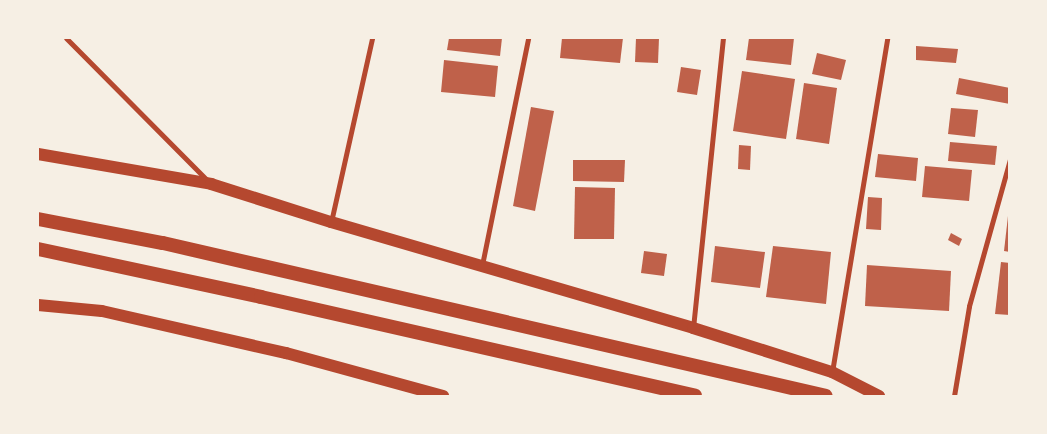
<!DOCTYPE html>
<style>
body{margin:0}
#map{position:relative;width:1047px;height:434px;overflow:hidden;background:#f6efe4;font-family:Merriweather,serif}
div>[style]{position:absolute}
.building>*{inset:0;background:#bf614a}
.minor>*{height:5px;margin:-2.5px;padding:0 2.5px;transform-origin:2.5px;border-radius:2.5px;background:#b5482f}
.primary>*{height:12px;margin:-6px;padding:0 6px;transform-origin:6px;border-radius:6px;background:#b5482f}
.trunk>*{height:14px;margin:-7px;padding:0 7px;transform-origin:7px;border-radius:7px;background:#b5482f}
span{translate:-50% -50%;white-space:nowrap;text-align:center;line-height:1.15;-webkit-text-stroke:5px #f6efe4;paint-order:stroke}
.frame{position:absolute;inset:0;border:39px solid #f6efe4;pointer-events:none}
</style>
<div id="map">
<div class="building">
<i style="clip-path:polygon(449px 38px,502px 38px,500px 56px,447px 50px)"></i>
<i style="clip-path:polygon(562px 38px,623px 38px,620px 63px,560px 58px)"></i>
<i style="clip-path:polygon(636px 38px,659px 38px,658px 63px,635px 62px)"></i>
<i style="clip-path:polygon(749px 38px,794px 38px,791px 65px,746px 60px)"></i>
<i style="clip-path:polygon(916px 46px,958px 49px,956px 63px,916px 60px)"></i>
<i style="clip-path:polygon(817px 53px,846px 60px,841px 80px,812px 74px)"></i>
<i style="clip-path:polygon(444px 60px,498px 66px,495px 97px,441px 92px)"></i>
<i style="clip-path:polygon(681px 67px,701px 70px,697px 95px,677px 92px)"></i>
<i style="clip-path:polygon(742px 71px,795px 79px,786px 139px,733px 131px)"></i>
<i style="clip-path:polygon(959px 78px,1010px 88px,1010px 104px,956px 94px)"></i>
<i style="clip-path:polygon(804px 83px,837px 88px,829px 144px,796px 139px)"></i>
<i style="clip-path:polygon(531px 107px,554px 111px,535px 211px,513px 206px)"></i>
<i style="clip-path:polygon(951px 108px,978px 110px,975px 137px,948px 134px)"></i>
<i style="clip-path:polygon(950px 142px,997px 146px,995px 165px,948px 161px)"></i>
<i style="clip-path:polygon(739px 145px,751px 146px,750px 170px,738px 169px)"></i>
<i style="clip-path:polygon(878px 154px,918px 158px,916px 181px,875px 177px)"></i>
<i style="clip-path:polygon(573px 160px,625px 160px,624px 182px,573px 181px)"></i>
<i style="clip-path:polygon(925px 166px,972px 170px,969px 201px,922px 197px)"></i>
<i style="clip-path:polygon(575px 187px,615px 188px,614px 239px,574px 239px)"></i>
<i style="clip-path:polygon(868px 197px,882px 198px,881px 230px,866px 229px)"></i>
<i style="clip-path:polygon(1008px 216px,1010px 216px,1010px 252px,1004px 251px)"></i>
<i style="clip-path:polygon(951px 233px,962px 239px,959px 246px,948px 240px)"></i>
<i style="clip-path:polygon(715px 246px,765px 252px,760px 288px,711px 282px)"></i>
<i style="clip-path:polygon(773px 246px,831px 252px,826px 304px,766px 297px)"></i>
<i style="clip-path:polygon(644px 251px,667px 254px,664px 276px,641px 273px)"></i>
<i style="clip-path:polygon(1001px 262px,1010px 263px,1010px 315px,995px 314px)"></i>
<i style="clip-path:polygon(867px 265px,951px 271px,949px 311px,865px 306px)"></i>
</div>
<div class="minor">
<i style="left:66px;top:38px;width:200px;rotate:45.2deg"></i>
<i style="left:331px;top:222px;width:189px;rotate:-77.4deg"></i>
<i style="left:482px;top:265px;width:232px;rotate:-78.5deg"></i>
<i style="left:693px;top:328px;width:292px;rotate:-84.1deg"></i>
<i style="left:832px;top:372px;width:338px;rotate:-80.6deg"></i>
<i style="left:954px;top:396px;width:91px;rotate:-80.5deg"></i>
<i style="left:969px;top:306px;width:153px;rotate:-74.4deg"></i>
</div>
<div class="primary">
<i style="left:38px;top:154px;width:176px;rotate:9.8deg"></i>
<i style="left:211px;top:184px;width:126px;rotate:17.6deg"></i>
<i style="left:331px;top:222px;width:377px;rotate:16.3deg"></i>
<i style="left:693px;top:328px;width:146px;rotate:17.6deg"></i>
<i style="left:832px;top:372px;width:53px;rotate:27.1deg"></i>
<i style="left:38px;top:305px;width:64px;rotate:5.4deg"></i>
<i style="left:102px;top:311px;width:189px;rotate:12.9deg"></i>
<i style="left:286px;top:353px;width:163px;rotate:15.3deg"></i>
</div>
<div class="trunk">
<i style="left:38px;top:219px;width:127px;rotate:10.9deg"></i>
<i style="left:163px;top:243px;width:680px;rotate:12.99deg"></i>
<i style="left:38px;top:249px;width:228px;rotate:12.1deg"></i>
<i style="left:261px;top:297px;width:445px;rotate:12.8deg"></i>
</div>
<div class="frame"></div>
</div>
